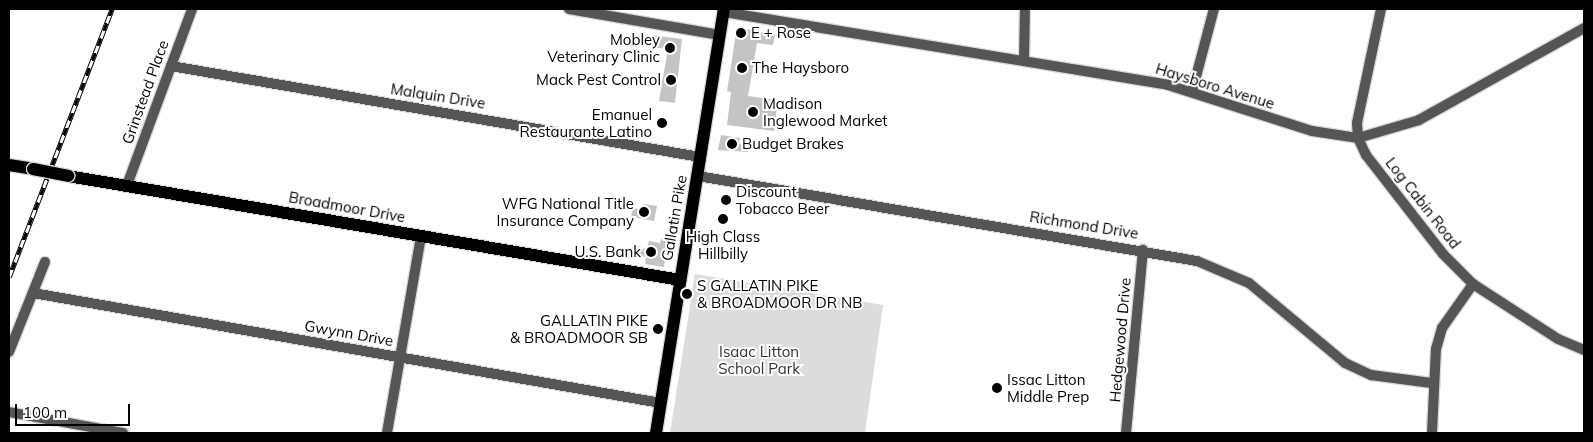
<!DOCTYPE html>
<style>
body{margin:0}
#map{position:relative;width:1593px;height:442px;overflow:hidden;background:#fff;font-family:Mulish,sans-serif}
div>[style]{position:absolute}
.green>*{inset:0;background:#dcdcdc}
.building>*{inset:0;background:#c4c4c4}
.roads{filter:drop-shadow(1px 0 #dbdbdb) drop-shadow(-1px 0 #dbdbdb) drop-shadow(0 1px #dbdbdb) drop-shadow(0 -1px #dbdbdb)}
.minor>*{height:10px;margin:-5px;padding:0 5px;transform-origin:5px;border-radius:5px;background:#555}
.major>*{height:12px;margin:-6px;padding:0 6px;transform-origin:6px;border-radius:6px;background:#000}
.rail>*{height:4.5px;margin-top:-2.25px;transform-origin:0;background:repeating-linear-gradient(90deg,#fff 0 8px,#000 0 16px);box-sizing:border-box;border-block:1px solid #000}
.bridges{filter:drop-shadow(1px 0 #dbdbdb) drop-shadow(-1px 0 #dbdbdb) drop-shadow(0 1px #dbdbdb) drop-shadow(0 -1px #dbdbdb)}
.major-bridge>*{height:12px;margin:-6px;padding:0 6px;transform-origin:6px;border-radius:6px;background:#000}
.dots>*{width:14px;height:14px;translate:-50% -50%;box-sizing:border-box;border:2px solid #fff;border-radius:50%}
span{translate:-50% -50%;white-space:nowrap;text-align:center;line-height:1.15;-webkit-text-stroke:4px #fff;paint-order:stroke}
.poi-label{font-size:15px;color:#000}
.left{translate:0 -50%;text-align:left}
.right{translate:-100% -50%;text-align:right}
.street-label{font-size:15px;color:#000}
.park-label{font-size:15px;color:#333}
.frame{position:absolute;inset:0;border:10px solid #000;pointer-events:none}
.scale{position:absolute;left:15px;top:404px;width:115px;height:22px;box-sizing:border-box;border:2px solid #000;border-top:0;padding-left:6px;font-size:15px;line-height:18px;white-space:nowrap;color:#000;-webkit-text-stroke:4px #fff;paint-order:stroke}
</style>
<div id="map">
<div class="green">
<i style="clip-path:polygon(695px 274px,883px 305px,865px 433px,670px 433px)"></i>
</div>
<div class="building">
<i style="clip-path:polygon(737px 27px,775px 35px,773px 45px,757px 43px,748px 96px,778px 100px,774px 131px,727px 125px,731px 92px,727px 91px)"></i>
<i style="clip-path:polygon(651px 35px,682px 39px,675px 103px,659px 101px,668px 49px,650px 47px)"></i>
<i style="clip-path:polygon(721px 135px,740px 138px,739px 144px,749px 145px,748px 152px,718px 150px)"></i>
<i style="clip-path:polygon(644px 204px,657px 206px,654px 221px,631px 217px,633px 208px,643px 210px)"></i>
<i style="clip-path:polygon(661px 239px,668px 241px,664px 267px,645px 264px,646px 257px,635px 255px,637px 246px,647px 248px,649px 241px,660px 243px)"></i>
</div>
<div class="roads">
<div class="minor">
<i style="left:569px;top:9px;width:153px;rotate:9.8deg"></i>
<i style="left:1381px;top:9px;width:116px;rotate:101.9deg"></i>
<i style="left:1357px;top:123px;width:15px;rotate:86deg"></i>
<i style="left:1358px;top:138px;width:19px;rotate:65deg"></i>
<i style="left:1366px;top:155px;width:125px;rotate:52.1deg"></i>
<i style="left:1443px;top:254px;width:42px;rotate:45deg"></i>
<i style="left:1473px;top:284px;width:101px;rotate:32.9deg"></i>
<i style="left:1558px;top:339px;width:28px;rotate:23deg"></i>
<i style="left:724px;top:12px;width:450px;rotate:9.3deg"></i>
<i style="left:1168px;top:85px;width:151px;rotate:17.7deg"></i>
<i style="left:1312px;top:131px;width:47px;rotate:8.7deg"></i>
<i style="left:1358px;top:138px;width:64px;rotate:-16.4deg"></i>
<i style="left:1419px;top:120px;width:189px;rotate:-29.1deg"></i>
<i style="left:1024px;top:60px;width:51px;rotate:-88.9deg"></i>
<i style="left:171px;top:66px;width:537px;rotate:9.76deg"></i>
<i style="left:1192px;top:92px;width:86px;rotate:-75.2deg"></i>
<i style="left:698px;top:176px;width:506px;rotate:9.67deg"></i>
<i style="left:1197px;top:261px;width:56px;rotate:22.9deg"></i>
<i style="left:1249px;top:283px;width:125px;rotate:39.8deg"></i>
<i style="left:1345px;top:363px;width:29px;rotate:25deg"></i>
<i style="left:1371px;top:375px;width:61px;rotate:7.6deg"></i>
<i style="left:127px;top:185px;width:188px;rotate:-69.7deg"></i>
<i style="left:33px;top:293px;width:638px;rotate:9.94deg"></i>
<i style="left:9px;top:352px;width:97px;rotate:-68.2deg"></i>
<i style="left:9px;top:412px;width:116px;rotate:10.4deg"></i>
<i style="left:387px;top:433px;width:199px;rotate:-80.2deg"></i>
<i style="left:1126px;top:433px;width:184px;rotate:-84.7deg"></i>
<i style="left:1432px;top:433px;width:84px;rotate:-87.3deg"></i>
<i style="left:1436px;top:349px;width:22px;rotate:-74deg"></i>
<i style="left:1442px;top:328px;width:54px;rotate:-54.8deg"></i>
</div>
<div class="major">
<i style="left:9px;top:165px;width:24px;rotate:9deg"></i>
<i style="left:68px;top:176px;width:621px;rotate:9.64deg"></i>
<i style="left:656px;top:433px;width:429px;rotate:-80.9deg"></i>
</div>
</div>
<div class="rail">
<i style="left:9px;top:277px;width:287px;rotate:-69deg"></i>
</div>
<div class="bridges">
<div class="major-bridge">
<i style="left:33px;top:169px;width:36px;rotate:11deg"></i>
</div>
</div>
<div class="dots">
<i style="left:741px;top:33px;background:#000"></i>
<i style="left:670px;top:48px;background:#000"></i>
<i style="left:742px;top:68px;background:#000"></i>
<i style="left:671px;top:80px;background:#000"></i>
<i style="left:753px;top:112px;background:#000"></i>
<i style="left:662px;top:123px;background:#000"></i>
<i style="left:732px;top:144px;background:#000"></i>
<i style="left:726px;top:200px;background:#000"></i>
<i style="left:644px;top:212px;background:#000"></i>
<i style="left:723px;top:219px;background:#000"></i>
<i style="left:651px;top:252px;background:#000"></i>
<i style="left:687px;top:294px;background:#000"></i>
<i style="left:658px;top:329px;background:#000"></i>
<i style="left:997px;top:388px;background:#000"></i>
</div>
<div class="poi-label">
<span class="left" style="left:751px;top:33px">E + Rose</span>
<span class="right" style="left:660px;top:48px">Mobley<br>Veterinary Clinic</span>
<span class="left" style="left:752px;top:68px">The Haysboro</span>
<span class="right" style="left:661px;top:80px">Mack Pest Control</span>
<span class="left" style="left:763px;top:112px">Madison<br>Inglewood Market</span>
<span class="right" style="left:652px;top:123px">Emanuel<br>Restaurante Latino</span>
<span class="left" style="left:742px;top:144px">Budget Brakes</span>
<span class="left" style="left:736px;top:200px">Discount<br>Tobacco Beer</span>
<span class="right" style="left:634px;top:212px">WFG National Title<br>Insurance Company</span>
<span style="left:723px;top:245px">High Class<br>Hillbilly</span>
<span class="right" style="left:641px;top:252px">U.S. Bank</span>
<span class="left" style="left:697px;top:294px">S GALLATIN PIKE<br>&amp; BROADMOOR DR NB</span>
<span class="right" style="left:648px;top:329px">GALLATIN PIKE<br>&amp; BROADMOOR SB</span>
<span class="left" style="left:1007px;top:388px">Issac Litton<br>Middle Prep</span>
</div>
<div class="street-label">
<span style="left:1215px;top:86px;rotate:17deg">Haysboro Avenue</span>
<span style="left:145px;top:92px;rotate:-70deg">Grinstead Place</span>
<span style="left:438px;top:96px;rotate:9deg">Malquin Drive</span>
<span style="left:1423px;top:203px;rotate:52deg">Log Cabin Road</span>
<span style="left:347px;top:207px;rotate:10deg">Broadmoor Drive</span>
<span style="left:674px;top:218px;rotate:-80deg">Gallatin Pike</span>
<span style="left:1084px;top:225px;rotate:9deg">Richmond Drive</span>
<span style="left:349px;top:333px;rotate:10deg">Gwynn Drive</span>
<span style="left:1120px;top:340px;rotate:-85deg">Hedgewood Drive</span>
</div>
<div class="park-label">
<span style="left:759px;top:360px">Isaac Litton<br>School Park</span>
</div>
<div class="frame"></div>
<div class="scale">100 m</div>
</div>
